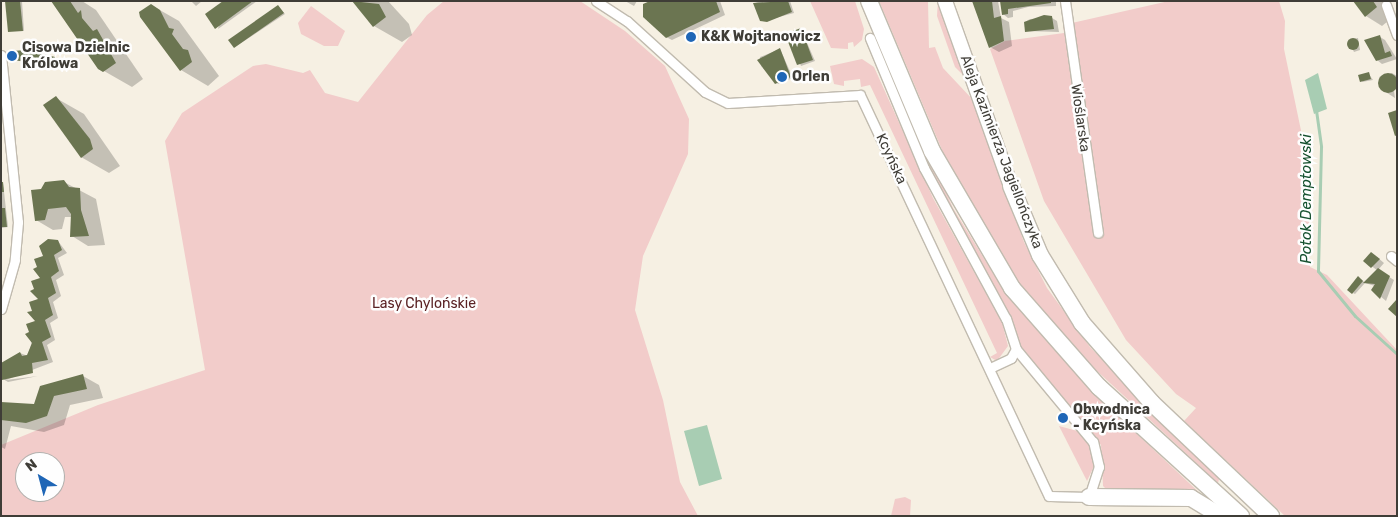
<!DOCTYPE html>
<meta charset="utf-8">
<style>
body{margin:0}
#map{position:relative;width:1398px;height:517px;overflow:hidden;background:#f6f0e3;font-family:Rubik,sans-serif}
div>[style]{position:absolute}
.green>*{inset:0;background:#f2ccca}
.water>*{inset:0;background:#a8cdb3}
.shadow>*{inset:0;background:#0003}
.stream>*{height:3px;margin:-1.5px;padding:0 1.5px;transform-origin:1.5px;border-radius:1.5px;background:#a8cdb3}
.building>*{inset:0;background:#6b7551}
.round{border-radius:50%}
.roads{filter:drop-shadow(1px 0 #c1bbaf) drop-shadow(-1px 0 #c1bbaf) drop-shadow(0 1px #c1bbaf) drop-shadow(0 -1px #c1bbaf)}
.minor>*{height:9px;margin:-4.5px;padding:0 4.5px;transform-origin:4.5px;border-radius:4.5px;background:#fff}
.primary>*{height:14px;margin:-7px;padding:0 7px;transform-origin:7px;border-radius:7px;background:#fff}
.motorway>*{height:16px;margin:-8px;padding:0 8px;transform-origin:8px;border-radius:8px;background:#fff}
.dots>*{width:14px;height:14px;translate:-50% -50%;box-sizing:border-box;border:2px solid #fefefe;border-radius:50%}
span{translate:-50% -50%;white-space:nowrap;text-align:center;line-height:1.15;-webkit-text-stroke:5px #fefefe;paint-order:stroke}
.poi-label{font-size:14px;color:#3f3d37;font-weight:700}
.left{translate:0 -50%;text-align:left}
.street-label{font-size:14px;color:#3f3d37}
.park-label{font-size:14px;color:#5b2224}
.water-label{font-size:15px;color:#175230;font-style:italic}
.frame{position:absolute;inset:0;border:2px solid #3f3d37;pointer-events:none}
.north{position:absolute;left:15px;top:452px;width:50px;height:50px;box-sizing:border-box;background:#fefefe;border:1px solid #b2b1ae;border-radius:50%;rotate:323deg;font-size:14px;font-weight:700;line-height:20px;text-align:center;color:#3f3d37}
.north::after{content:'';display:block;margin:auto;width:18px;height:22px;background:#1f66b6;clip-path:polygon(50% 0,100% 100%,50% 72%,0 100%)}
</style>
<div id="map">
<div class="green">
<i style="clip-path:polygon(evenodd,444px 1px,580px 1px,625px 31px,665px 66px,689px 119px,688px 154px,643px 256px,635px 310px,663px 400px,680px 482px,698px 516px,1px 516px,1px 445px,98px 405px,205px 370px,165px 141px,182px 113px,253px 66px,266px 64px,303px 73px,310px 70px,325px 93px,358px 102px,427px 15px,444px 1px,25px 462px,55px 462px,55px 492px,25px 492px,25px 462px)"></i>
<i style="clip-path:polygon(810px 1px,855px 1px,864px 29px,862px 40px,854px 47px,853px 42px,848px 43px,848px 49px,831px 48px)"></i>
<i style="clip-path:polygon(879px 1px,928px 1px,929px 48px,935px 47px,943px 68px,974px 101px,1024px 242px,1047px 288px,1090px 347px,1219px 479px,1218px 483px,1083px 358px,1015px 278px,953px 176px)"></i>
<i style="clip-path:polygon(938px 1px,966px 78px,955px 67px,937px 16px)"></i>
<i style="clip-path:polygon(1169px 1px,1279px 1px,1285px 21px,1284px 49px,1308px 164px,1310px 267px,1327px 275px,1397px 350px,1397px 516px,1285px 516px,1184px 421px,1196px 408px,1176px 394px,1126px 340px,1044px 201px,990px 49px,1005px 41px,1064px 33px,1063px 25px)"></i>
<i style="clip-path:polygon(311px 6px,345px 31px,338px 46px,324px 46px,301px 34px,298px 23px)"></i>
<i style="clip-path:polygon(870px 25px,953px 208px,1004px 291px,1089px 389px,1204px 497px,1107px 490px,1103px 486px,1101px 445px,1021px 349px,939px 190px)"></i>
<i style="clip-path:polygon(862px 59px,874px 67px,933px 198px,1002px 322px,1008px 346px,997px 361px,990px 357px,997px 353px,870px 85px,861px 87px,860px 79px,844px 81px,844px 86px,834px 84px,830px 66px)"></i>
<i style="clip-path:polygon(1059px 426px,1081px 432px,1093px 448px,1095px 464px,1087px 481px)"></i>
<i style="clip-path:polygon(905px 497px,911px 500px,910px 516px,891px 516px,895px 499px)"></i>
</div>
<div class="water">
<i style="clip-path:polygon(1318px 73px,1327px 109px,1314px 114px,1305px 80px)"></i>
<i style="clip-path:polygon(707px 425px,722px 479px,699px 486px,684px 431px)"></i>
</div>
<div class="shadow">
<i style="clip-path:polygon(7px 1px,22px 1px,24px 31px,9px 31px)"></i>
<i style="clip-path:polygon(53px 1px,82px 1px,96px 10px,143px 79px,132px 87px,104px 71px)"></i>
<i style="clip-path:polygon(191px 1px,202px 1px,196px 6px)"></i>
<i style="clip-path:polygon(225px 1px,257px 1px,218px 29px)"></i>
<i style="clip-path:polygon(355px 1px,388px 1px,409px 24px,412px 35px,402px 42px,374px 26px)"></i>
<i style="clip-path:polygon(625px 1px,637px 1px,634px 6px)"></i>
<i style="clip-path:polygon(653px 1px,720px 1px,725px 15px,672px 40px,666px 37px)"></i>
<i style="clip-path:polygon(761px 1px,790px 1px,794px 13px,764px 21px,755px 3px)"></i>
<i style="clip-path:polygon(974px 1px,998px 1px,1001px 18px,1009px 22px,1012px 46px,999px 52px,990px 47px)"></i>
<i style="clip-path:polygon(1001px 1px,1056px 1px,1056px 6px,1028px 7px,1013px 11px,1013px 17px,1008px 18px,1003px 14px)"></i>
<i style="clip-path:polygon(1354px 1px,1381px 1px,1393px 17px,1382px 26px,1366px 16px)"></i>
<i style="clip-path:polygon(151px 5px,179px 21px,219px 76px,208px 86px,181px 70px)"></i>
<i style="clip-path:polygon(278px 6px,285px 14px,235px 47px)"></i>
<i style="clip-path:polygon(1052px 18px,1057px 21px,1059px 32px,1026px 31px,1025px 22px,1030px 19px)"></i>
<i style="clip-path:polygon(801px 29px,815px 61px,801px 66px,787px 35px)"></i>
<i style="clip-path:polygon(1380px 37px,1385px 40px,1397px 59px,1382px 64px,1377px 60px)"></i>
<i style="clip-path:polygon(1358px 38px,1360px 50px,1354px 52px,1348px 40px)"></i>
<i style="clip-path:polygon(780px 49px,793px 78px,778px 84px,761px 66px,760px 57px)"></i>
<i style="clip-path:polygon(55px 58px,57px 67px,14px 60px)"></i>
<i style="clip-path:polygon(1368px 73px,1373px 80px,1362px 82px)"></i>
<i style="clip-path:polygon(1392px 73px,1397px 76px,1397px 81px,1392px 76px,1395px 98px,1384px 91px,1379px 77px)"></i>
<i style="clip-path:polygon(56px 98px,84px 114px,120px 166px,109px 173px,81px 157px)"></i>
<i style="clip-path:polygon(64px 182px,96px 199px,105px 245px,88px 246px,72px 236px,72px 217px,65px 217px,62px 229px,53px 230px,36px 220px)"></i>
<i style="clip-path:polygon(3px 183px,8px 227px,2px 228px,1px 183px)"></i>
<i style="clip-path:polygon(58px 241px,67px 253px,58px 258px,64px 275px,56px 280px,61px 296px,53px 302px,58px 318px,50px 323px,55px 340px,47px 345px,53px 362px,6px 380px,38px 376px,8px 382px,3px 379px,1px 365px,20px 353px,28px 356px,37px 322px,33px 312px,40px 300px,36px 290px,43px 278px,39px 268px)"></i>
<i style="clip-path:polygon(1377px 257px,1384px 263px,1378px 270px,1394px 280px,1386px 301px,1373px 290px,1375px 286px,1365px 283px,1378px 271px,1365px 261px)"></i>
<i style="clip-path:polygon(1361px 279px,1365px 283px,1355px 294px,1353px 293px)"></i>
<i style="clip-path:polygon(83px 376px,99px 385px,103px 398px,70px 405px,64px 425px,44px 432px,11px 426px,5px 449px,1px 447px,1px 404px,35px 405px)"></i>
</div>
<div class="stream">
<i style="left:1316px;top:110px;width:37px;rotate:82deg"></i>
<i style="left:1321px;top:147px;width:124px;rotate:91.4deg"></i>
<i style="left:1318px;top:271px;width:58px;rotate:50.6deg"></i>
<i style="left:1355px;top:316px;width:57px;rotate:42.1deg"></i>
</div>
<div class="building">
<i style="clip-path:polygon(5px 1px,20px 1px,23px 31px,8px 32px)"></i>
<i style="clip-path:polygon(51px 1px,70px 1px,78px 13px,81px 10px,82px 18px,93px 31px,97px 29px,116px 63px,103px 72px,98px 69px)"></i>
<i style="clip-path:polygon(223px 1px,253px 1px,215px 29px,205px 14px)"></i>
<i style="clip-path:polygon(352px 1px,379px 4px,386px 17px,373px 27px)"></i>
<i style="clip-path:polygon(650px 1px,716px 1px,720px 12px,666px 38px,643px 17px,643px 4px)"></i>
<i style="clip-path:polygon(788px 1px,792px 12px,767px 22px,760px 21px,753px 3px)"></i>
<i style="clip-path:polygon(972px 1px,992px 1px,994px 18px,1001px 16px,1004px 41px,989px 48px)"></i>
<i style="clip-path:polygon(1000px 1px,1051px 1px,1051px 3px,1008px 9px,1008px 14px,1002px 15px)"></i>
<i style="clip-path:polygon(1353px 1px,1373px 1px,1377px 7px,1365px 17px)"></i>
<i style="clip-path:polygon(151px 4px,160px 10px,169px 28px,174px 29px,172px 34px,183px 49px,188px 50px,192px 62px,180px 71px,140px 17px,139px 12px)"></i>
<i style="clip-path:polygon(278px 5px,284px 13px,234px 48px,228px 40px)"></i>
<i style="clip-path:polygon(1044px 15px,1052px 16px,1054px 29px,1025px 32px,1024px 22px)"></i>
<i style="clip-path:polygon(801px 28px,813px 60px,797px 65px,785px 34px)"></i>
<i style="clip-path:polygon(1380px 35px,1385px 53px,1390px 51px,1392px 56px,1376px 61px,1364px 40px)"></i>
<i class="round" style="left:1347px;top:38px;width:12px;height:12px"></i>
<i style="clip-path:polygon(780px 48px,791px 77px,775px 84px,757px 60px)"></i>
<i style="clip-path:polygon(26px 50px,55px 57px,55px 66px,13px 60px,12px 51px)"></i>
<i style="clip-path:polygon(1369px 72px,1371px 79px,1360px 82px,1358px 75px)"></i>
<i class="round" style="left:1378px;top:73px;width:20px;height:20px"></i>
<i style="clip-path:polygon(56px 96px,90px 139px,93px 149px,81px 158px,43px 105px)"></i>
<i style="clip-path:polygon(1397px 110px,1397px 135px,1395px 136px,1388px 113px)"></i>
<i style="clip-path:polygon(64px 180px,69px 187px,80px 188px,81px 210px,89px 236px,70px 237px,71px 214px,66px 207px,48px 209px,45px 220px,35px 221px,31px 190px,41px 189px,45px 182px)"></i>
<i style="clip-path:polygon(1px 182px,3px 182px,4px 192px,1px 192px)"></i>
<i style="clip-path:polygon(1px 208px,5px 208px,7px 227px,1px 227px)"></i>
<i style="clip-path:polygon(48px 239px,58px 240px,62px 250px,54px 255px,59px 271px,51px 277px,56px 293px,48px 298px,53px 315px,45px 320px,51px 337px,42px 342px,48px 360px,32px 363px,33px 373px,2px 380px,1px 363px,20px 352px,22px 356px,27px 355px,32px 343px,25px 334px,29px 332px,26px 324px,35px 321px,27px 312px,32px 311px,29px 302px,38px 299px,30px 291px,34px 289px,31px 281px,40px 278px,33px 269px,37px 267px,34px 259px,43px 256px,39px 246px)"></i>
<i style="clip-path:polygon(1371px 252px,1380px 259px,1371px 268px,1363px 261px)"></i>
<i style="clip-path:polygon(1378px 268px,1390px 276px,1380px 299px,1371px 290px,1375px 284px,1363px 283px)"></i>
<i style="clip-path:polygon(1358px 276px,1363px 281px,1352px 294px,1347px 290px)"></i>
<i style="clip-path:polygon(1397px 299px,1397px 317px,1388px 309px)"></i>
<i style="clip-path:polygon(83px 374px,87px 389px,54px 396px,47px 416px,26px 423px,1px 420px,1px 402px,34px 404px,40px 386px)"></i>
</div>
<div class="roads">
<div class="minor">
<i style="left:596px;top:1px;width:37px;rotate:33deg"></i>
<i style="left:627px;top:21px;width:105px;rotate:42.3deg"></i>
<i style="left:705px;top:92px;width:25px;rotate:26deg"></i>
<i style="left:728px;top:103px;width:132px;rotate:-3.5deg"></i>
<i style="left:860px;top:95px;width:443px;rotate:64.8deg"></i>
<i style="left:1049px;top:496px;width:40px;rotate:1.4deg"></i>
<i style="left:1089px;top:497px;width:32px;rotate:-72deg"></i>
<i style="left:1099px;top:467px;width:26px;rotate:-103deg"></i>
<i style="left:1093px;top:442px;width:121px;rotate:-129.6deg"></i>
<i style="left:1016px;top:349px;width:32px;rotate:-108deg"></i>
<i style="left:1006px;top:319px;width:172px;rotate:-118.5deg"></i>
<i style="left:924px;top:168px;width:141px;rotate:-112.6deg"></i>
<i style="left:1065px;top:1px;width:234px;rotate:81.9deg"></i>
<i style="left:1386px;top:5px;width:32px;rotate:70deg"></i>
<i style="left:1px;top:55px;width:168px;rotate:84.2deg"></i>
<i style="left:18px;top:222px;width:38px;rotate:95deg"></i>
<i style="left:15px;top:260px;width:51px;rotate:105.9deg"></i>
<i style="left:1391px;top:256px;width:8px;rotate:40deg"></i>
<i style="left:990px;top:368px;width:23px;rotate:-25deg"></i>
<i style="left:1011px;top:358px;width:10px;rotate:-61deg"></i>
</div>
<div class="primary">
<i style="left:945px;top:1px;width:196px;rotate:70.4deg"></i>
</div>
<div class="motorway">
<i style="left:869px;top:1px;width:163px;rotate:67.2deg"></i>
<i style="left:932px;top:151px;width:159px;rotate:59.7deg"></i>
<i style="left:1012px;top:288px;width:132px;rotate:48.7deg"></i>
<i style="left:1099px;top:387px;width:192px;rotate:42.3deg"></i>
<i style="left:1011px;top:186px;width:75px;rotate:67.2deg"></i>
<i style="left:1040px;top:255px;width:80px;rotate:58.3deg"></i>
<i style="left:1082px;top:323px;width:106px;rotate:48.8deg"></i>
<i style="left:1152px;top:403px;width:164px;rotate:43.5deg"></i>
<i style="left:1089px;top:497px;width:102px;rotate:0.6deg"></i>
<i style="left:1191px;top:498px;width:35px;rotate:31deg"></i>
</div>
</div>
<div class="dots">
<i style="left:691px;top:37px;background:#1f66b6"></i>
<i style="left:12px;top:56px;background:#1f66b6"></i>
<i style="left:782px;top:77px;background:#1f66b6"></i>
<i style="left:1063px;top:418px;background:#1f66b6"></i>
</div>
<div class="poi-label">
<span class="left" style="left:701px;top:37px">K&amp;K Wojtanowicz</span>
<span class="left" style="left:22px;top:56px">Cisowa Dzielnic<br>Królowa</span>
<span class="left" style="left:792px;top:77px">Orlen</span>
<span class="left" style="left:1073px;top:418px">Obwodnica<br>- Kcyńska</span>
</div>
<div class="street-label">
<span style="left:1080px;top:118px;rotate:82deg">Wioślarska</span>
<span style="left:1001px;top:152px;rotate:69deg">Aleja Kazimierza Jagiellończyka</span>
<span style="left:891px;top:159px;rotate:65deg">Kcyńska</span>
</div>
<div class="park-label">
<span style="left:424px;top:304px">Lasy Chylońskie</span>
</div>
<div class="water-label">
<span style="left:1307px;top:199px;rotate:-90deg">Potok Demptowski</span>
</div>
<div class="frame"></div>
<div class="north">N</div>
</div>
